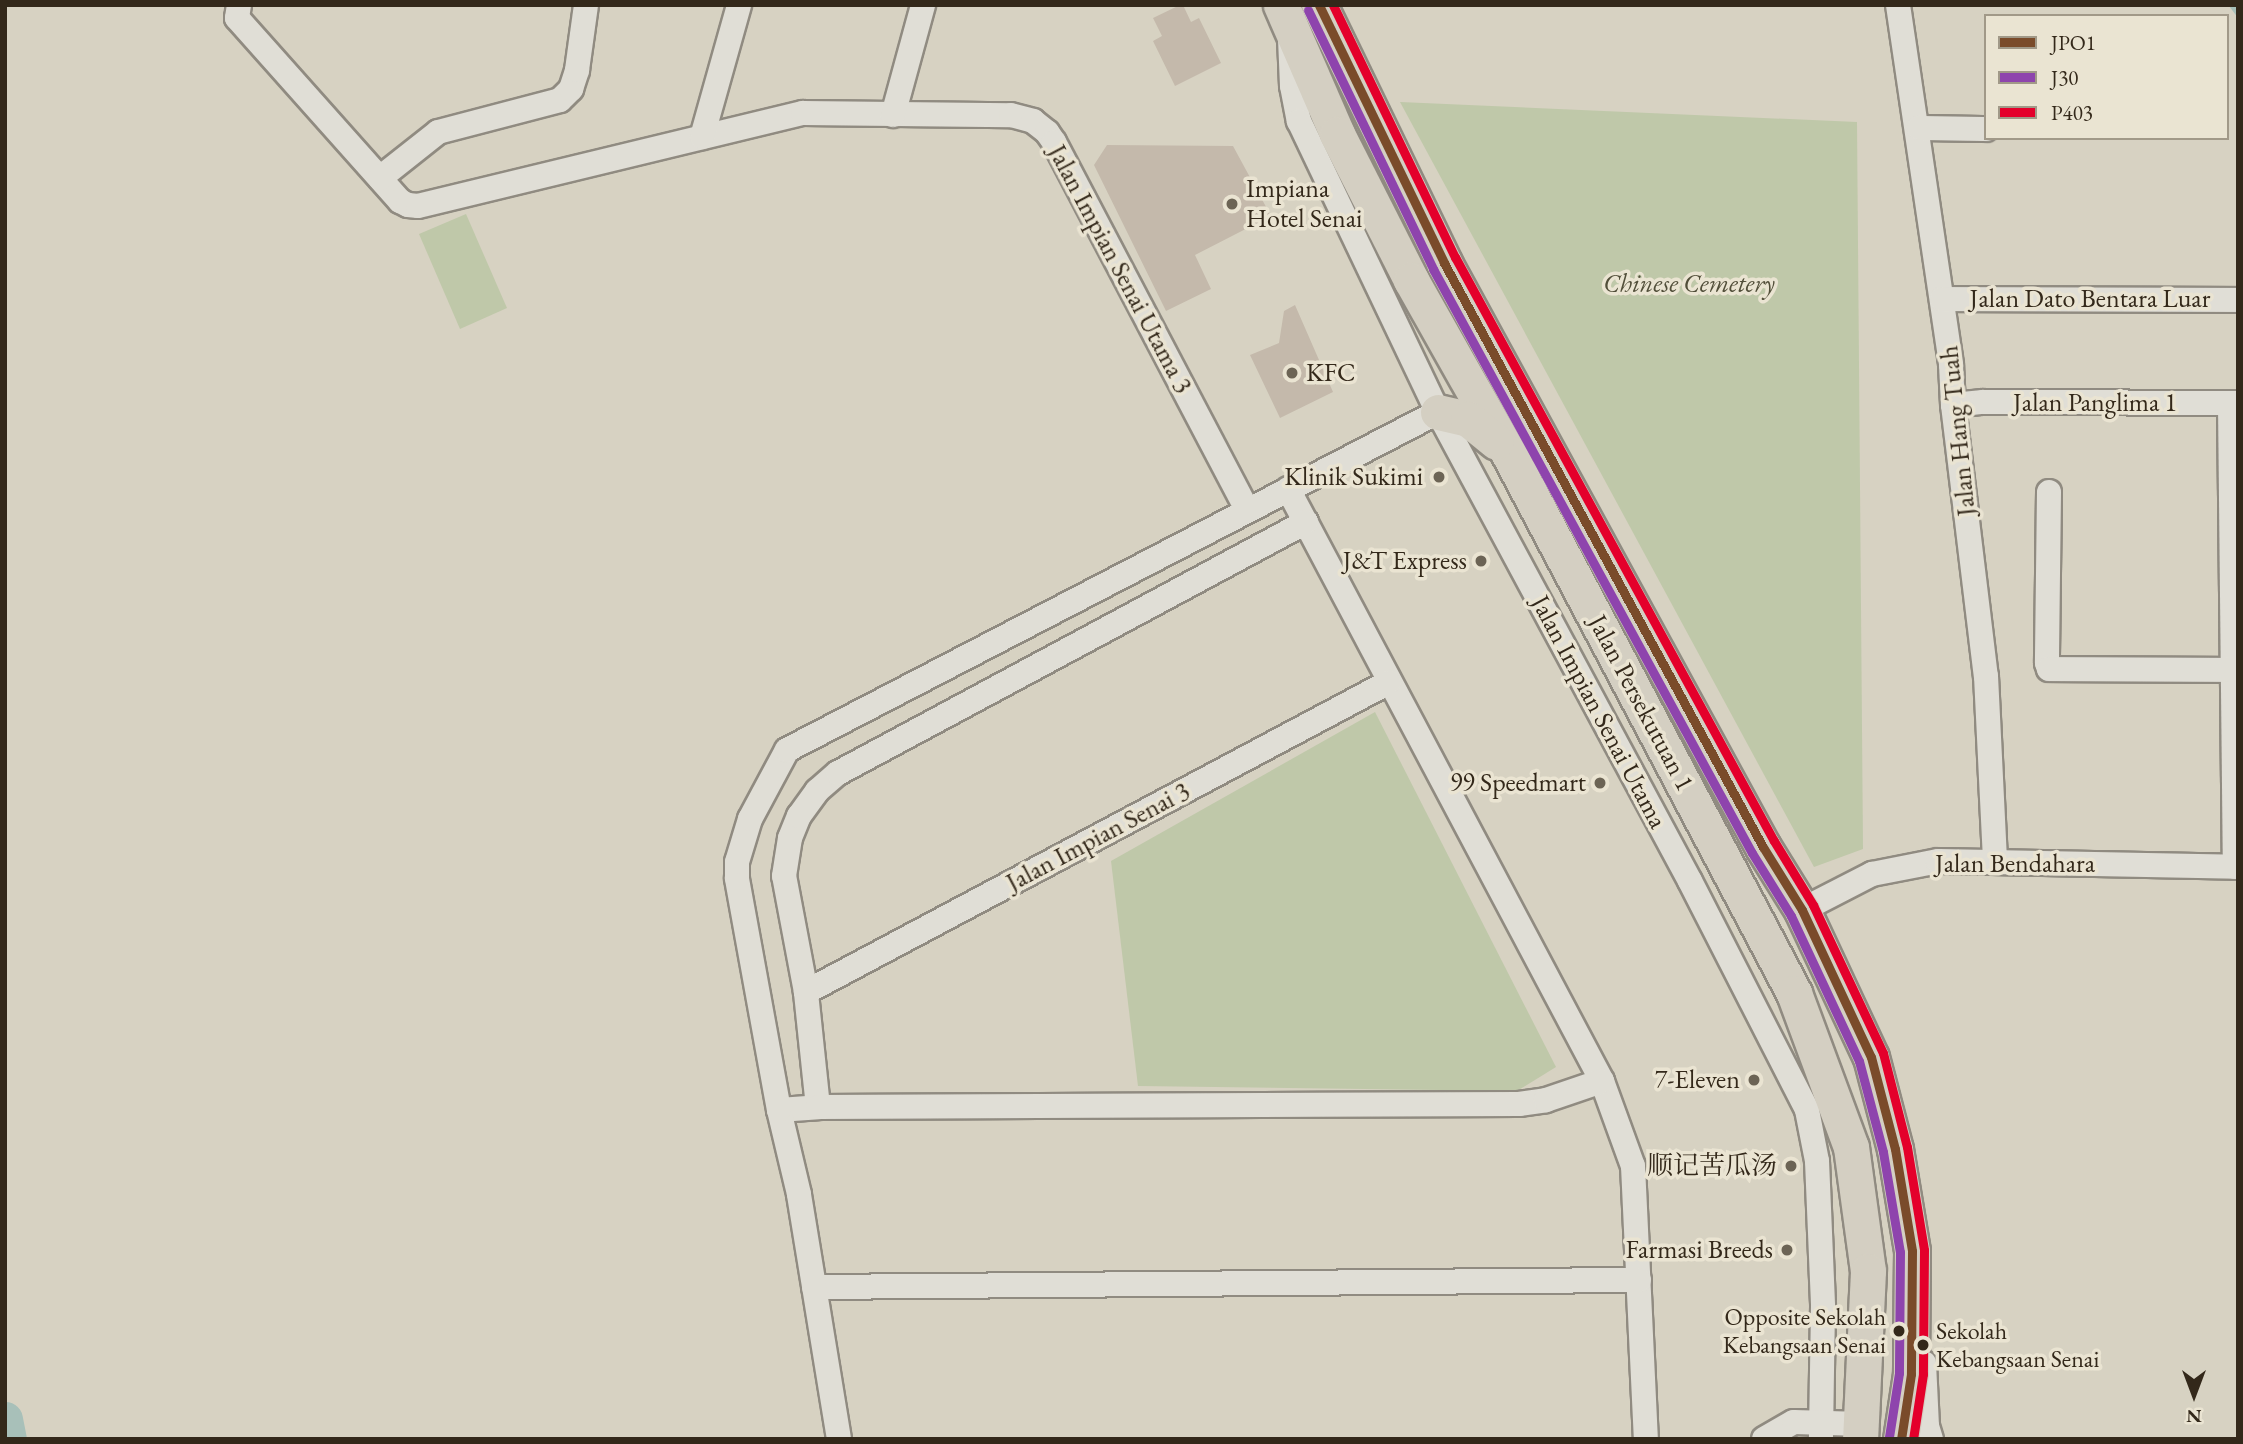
<!DOCTYPE html>
<meta charset="utf-8">
<style>
body{margin:0}
#map{position:relative;width:2243px;height:1444px;overflow:hidden;background:#d7d2c2;font-family:"EB Garamond","Noto Serif SC",serif}
div>[style]{position:absolute}
.green>*{inset:0;background:#bfc8a9}
.stream>*{height:6px;margin:-3px;padding:0 3px;transform-origin:3px;border-radius:3px;background:#a8c0b9}
.river>*{height:35px;margin:-17.5px;padding:0 17.5px;transform-origin:17.5px;border-radius:17.5px;background:#a8c0b9}
.building>*{inset:0;background:#c4b9ab}
.roads{filter:drop-shadow(2px 0 #908b81) drop-shadow(-2px 0 #908b81) drop-shadow(0 2px #908b81) drop-shadow(0 -2px #908b81)}
.minor>*{height:24px;margin:-12px;padding:0 12px;transform-origin:12px;border-radius:12px;background:#e0ded6}
.highway>*{height:35px;margin:-17.5px;padding:0 17.5px;transform-origin:17.5px;border-radius:17.5px;background:#d4cfc2}
.bus-1>*{height:9px;margin:-4.5px;padding:0 4.5px;transform-origin:4.5px;border-radius:4.5px;background:#7a4b2a}
.bus-2>*{height:9px;margin:-4.5px;padding:0 4.5px;transform-origin:4.5px;border-radius:4.5px;background:#8e44ad}
.bus-3>*{height:9px;margin:-4.5px;padding:0 4.5px;transform-origin:4.5px;border-radius:4.5px;background:#e4002b}
.dots>*{width:19px;height:19px;translate:-50% -50%;box-sizing:border-box;border:4px solid #eae4d2;border-radius:50%}
span{translate:-50% -50%;white-space:nowrap;text-align:center;line-height:1.15;-webkit-text-stroke:7px #eae4d2;paint-order:stroke}
.bus-label{font-size:24px;color:#33281a}
.right{translate:-100% -50%;text-align:right}
.left{translate:0 -50%;text-align:left}
.poi-label{font-size:26px;color:#33281a}
.street-label{font-size:26px;color:#33281a}
.park-label{font-size:26px;color:#514e39;font-style:italic}
.frame{position:absolute;inset:0;border:7px solid #33281a;pointer-events:none}
.legend{position:absolute;left:1984px;top:14px;width:245px;height:126px;box-sizing:border-box;background:#eae4d2;border:2px solid #a19988;margin:0;padding:9px 12px;list-style:none;font-size:21px;color:#33281a}
.legend li{display:flex;align-items:center;gap:14px;height:35px}
.legend b{width:35px;border:2px solid #a19988}
.north{position:absolute;left:2159px;top:1360px;width:70px;height:70px;-webkit-text-stroke:5px #eae4d2;paint-order:stroke;rotate:180deg;font-size:19px;font-weight:700;line-height:28px;text-align:center;color:#33281a}
.north::after{content:'';display:block;margin:auto;width:24px;height:32px;background:#33281a;clip-path:polygon(50% 0,100% 100%,50% 72%,0 100%)}
</style>
<div id="map">
<div class="green">
<i style="clip-path:polygon(1400px 102px,1857px 122px,1863px 849px,1814px 867px)"></i>
<i style="clip-path:polygon(466px 214px,507px 308px,460px 329px,419px 234px)"></i>
<i style="clip-path:polygon(1375px 712px,1556px 1067px,1517px 1091px,1138px 1086px,1111px 861px)"></i>
</div>
<div class="stream">
<i style="left:2232px;top:5px;width:10px;rotate:53deg"></i>
</div>
<div class="river">
<i style="left:5px;top:1419px;width:20px;rotate:79deg"></i>
</div>
<div class="building">
<i style="clip-path:polygon(1180px 5px,1183px 5px,1191px 22px,1199px 18px,1221px 63px,1175px 86px,1153px 41px,1162px 36px,1153px 18px)"></i>
<i style="clip-path:polygon(1107px 145px,1233px 146px,1271px 216px,1195px 255px,1211px 289px,1166px 311px,1094px 165px)"></i>
<i style="clip-path:polygon(1295px 305px,1333px 392px,1280px 418px,1250px 355px,1279px 343px,1284px 311px)"></i>
</div>
<div class="roads">
<div class="minor">
<i style="left:239px;top:5px;width:13px;rotate:99deg"></i>
<i style="left:237px;top:18px;width:245px;rotate:48.3deg"></i>
<i style="left:400px;top:201px;width:9px;rotate:27deg"></i>
<i style="left:408px;top:205px;width:10px;rotate:6deg"></i>
<i style="left:418px;top:206px;width:396px;rotate:-13.6deg"></i>
<i style="left:803px;top:113px;width:208px;rotate:0.6deg"></i>
<i style="left:1011px;top:115px;width:23px;rotate:15deg"></i>
<i style="left:1033px;top:121px;width:18px;rotate:38deg"></i>
<i style="left:1047px;top:132px;width:12px;rotate:55deg"></i>
<i style="left:1054px;top:142px;width:416px;rotate:62.3deg"></i>
<i style="left:1898px;top:5px;width:364px;rotate:81.6deg"></i>
<i style="left:1951px;top:365px;width:40px;rotate:87.1deg"></i>
<i style="left:1953px;top:405px;width:273px;rotate:83.1deg"></i>
<i style="left:1986px;top:676px;width:184px;rotate:87.2deg"></i>
<i style="left:1290px;top:38px;width:48px;rotate:87.6deg"></i>
<i style="left:1292px;top:86px;width:36px;rotate:79deg"></i>
<i style="left:1299px;top:121px;width:322px;rotate:64.5deg"></i>
<i style="left:1438px;top:412px;width:532px;rotate:61.75deg"></i>
<i style="left:1690px;top:881px;width:257px;rotate:62.9deg"></i>
<i style="left:1807px;top:1110px;width:52px;rotate:78.9deg"></i>
<i style="left:1817px;top:1161px;width:146px;rotate:87.6deg"></i>
<i style="left:1823px;top:1307px;width:132px;rotate:90.9deg"></i>
<i style="left:893px;top:115px;width:114px;rotate:-74.7deg"></i>
<i style="left:1919px;top:128px;width:67px;rotate:0.9deg"></i>
<i style="left:702px;top:137px;width:137px;rotate:-74.3deg"></i>
<i style="left:380px;top:178px;width:74px;rotate:-38.4deg"></i>
<i style="left:438px;top:132px;width:126px;rotate:-14.7deg"></i>
<i style="left:560px;top:100px;width:16px;rotate:-45deg"></i>
<i style="left:571px;top:89px;width:20px;rotate:-72deg"></i>
<i style="left:577px;top:70px;width:66px;rotate:-82.1deg"></i>
<i style="left:1942px;top:299px;width:296px;rotate:0.2deg"></i>
<i style="left:2230px;top:403px;width:464px;rotate:89.4deg"></i>
<i style="left:1953px;top:405px;width:30px;rotate:-6deg"></i>
<i style="left:1983px;top:402px;width:255px;rotate:0.2deg"></i>
<i style="left:1288px;top:489px;width:670px;rotate:62.06deg"></i>
<i style="left:1602px;top:1081px;width:90px;rotate:70deg"></i>
<i style="left:1633px;top:1166px;width:273px;rotate:87.3deg"></i>
<i style="left:2049px;top:492px;width:171px;rotate:90.7deg"></i>
<i style="left:2047px;top:663px;width:6px;rotate:72deg"></i>
<i style="left:2049px;top:669px;width:184px;rotate:0.3deg"></i>
<i style="left:1802px;top:910px;width:79px;rotate:-27.2deg"></i>
<i style="left:1872px;top:874px;width:67px;rotate:-11.1deg"></i>
<i style="left:1938px;top:861px;width:300px;rotate:1.1deg"></i>
<i style="left:806px;top:992px;width:660px;rotate:-28deg"></i>
<i style="left:818px;top:1107px;width:116px;rotate:-96deg"></i>
<i style="left:806px;top:992px;width:118px;rotate:-100.7deg"></i>
<i style="left:784px;top:876px;width:38px;rotate:-81deg"></i>
<i style="left:790px;top:838px;width:24px;rotate:-68deg"></i>
<i style="left:799px;top:816px;width:31px;rotate:-54deg"></i>
<i style="left:817px;top:791px;width:28px;rotate:-41deg"></i>
<i style="left:838px;top:773px;width:531px;rotate:-28.21deg"></i>
<i style="left:779px;top:1110px;width:39px;rotate:-4deg"></i>
<i style="left:818px;top:1107px;width:701px;rotate:-0.25deg"></i>
<i style="left:1519px;top:1104px;width:27px;rotate:-8deg"></i>
<i style="left:1546px;top:1100px;width:59px;rotate:-18.7deg"></i>
<i style="left:814px;top:1287px;width:825px;rotate:-0.49deg"></i>
<i style="left:1924px;top:1363px;width:63px;rotate:87.3deg"></i>
<i style="left:1927px;top:1426px;width:14px;rotate:73deg"></i>
<i style="left:839px;top:1439px;width:248px;rotate:-99.3deg"></i>
<i style="left:799px;top:1194px;width:86px;rotate:-103.4deg"></i>
<i style="left:779px;top:1110px;width:236px;rotate:-100.3deg"></i>
<i style="left:737px;top:878px;width:16px;rotate:-90deg"></i>
<i style="left:737px;top:862px;width:45px;rotate:-73.2deg"></i>
<i style="left:750px;top:819px;width:78px;rotate:-61.8deg"></i>
<i style="left:787px;top:750px;width:734px;rotate:-27.44deg"></i>
<i style="left:1764px;top:1439px;width:34px;rotate:-30deg"></i>
<i style="left:1794px;top:1422px;width:68px;rotate:1.7deg"></i>
</div>
<div class="highway">
<i style="left:1281px;top:5px;width:141px;rotate:66.5deg"></i>
<i style="left:1337px;top:134px;width:164px;rotate:63.1deg"></i>
<i style="left:1411px;top:280px;width:200px;rotate:60.6deg"></i>
<i style="left:1509px;top:454px;width:610px;rotate:62.13deg"></i>
<i style="left:1794px;top:993px;width:164px;rotate:69.7deg"></i>
<i style="left:1851px;top:1147px;width:125px;rotate:82.2deg"></i>
<i style="left:1868px;top:1271px;width:168px;rotate:92.7deg"></i>
<i style="left:1319px;top:5px;width:287px;rotate:64.1deg"></i>
<i style="left:1444px;top:263px;width:665px;rotate:61.36deg"></i>
<i style="left:1763px;top:847px;width:74px;rotate:58.2deg"></i>
<i style="left:1802px;top:910px;width:162px;rotate:64.9deg"></i>
<i style="left:1871px;top:1057px;width:95px;rotate:75.4deg"></i>
<i style="left:1895px;top:1149px;width:103px;rotate:80.5deg"></i>
<i style="left:1912px;top:1251px;width:123px;rotate:90.5deg"></i>
<i style="left:1911px;top:1374px;width:66px;rotate:98.7deg"></i>
<i style="left:1438px;top:412px;width:31px;rotate:13deg"></i>
<i style="left:1468px;top:419px;width:36px;rotate:39deg"></i>
</div>
</div>
<div class="bus-1">
<i style="left:1319px;top:5px;width:287px;rotate:64.1deg"></i>
<i style="left:1444px;top:263px;width:665px;rotate:61.36deg"></i>
<i style="left:1763px;top:847px;width:74px;rotate:58.2deg"></i>
<i style="left:1802px;top:910px;width:162px;rotate:64.9deg"></i>
<i style="left:1871px;top:1057px;width:95px;rotate:75.4deg"></i>
<i style="left:1895px;top:1149px;width:103px;rotate:80.5deg"></i>
<i style="left:1912px;top:1251px;width:123px;rotate:90.5deg"></i>
<i style="left:1911px;top:1374px;width:66px;rotate:98.7deg"></i>
</div>
<div class="bus-2">
<i style="left:1308px;top:10px;width:288px;rotate:64.2deg"></i>
<i style="left:1433px;top:269px;width:665px;rotate:61.36deg"></i>
<i style="left:1752px;top:853px;width:74px;rotate:58.2deg"></i>
<i style="left:1791px;top:916px;width:160px;rotate:64.9deg"></i>
<i style="left:1859px;top:1061px;width:94px;rotate:75.2deg"></i>
<i style="left:1883px;top:1152px;width:101px;rotate:80.4deg"></i>
<i style="left:1900px;top:1252px;width:121px;rotate:90.5deg"></i>
<i style="left:1899px;top:1373px;width:65px;rotate:98.9deg"></i>
</div>
<div class="bus-3">
<i style="left:1333px;top:5px;width:280px;rotate:64.2deg"></i>
<i style="left:1455px;top:257px;width:665px;rotate:61.36deg"></i>
<i style="left:1774px;top:841px;width:75px;rotate:58.6deg"></i>
<i style="left:1813px;top:905px;width:164px;rotate:64.7deg"></i>
<i style="left:1883px;top:1053px;width:97px;rotate:75.7deg"></i>
<i style="left:1907px;top:1147px;width:104px;rotate:80.6deg"></i>
<i style="left:1924px;top:1250px;width:124px;rotate:90.5deg"></i>
<i style="left:1923px;top:1374px;width:66px;rotate:98.7deg"></i>
</div>
<div class="dots">
<i style="left:1232px;top:204px;background:#6c6455"></i>
<i style="left:1292px;top:373px;background:#6c6455"></i>
<i style="left:1439px;top:477px;background:#6c6455"></i>
<i style="left:1481px;top:561px;background:#6c6455"></i>
<i style="left:1600px;top:783px;background:#6c6455"></i>
<i style="left:1754px;top:1080px;background:#6c6455"></i>
<i style="left:1791px;top:1166px;background:#6c6455"></i>
<i style="left:1787px;top:1250px;background:#6c6455"></i>
<i style="left:1899px;top:1331px;background:#33281a"></i>
<i style="left:1923px;top:1345px;background:#33281a"></i>
</div>
<div class="bus-label">
<span class="right" style="left:1886px;top:1331px">Opposite Sekolah<br>Kebangsaan Senai</span>
<span class="left" style="left:1936px;top:1345px">Sekolah<br>Kebangsaan Senai</span>
</div>
<div class="poi-label">
<span class="left" style="left:1246px;top:204px">Impiana<br>Hotel Senai</span>
<span class="left" style="left:1306px;top:373px">KFC</span>
<span class="right" style="left:1423px;top:477px">Klinik Sukimi</span>
<span class="right" style="left:1467px;top:561px">J&amp;T Express</span>
<span class="right" style="left:1586px;top:783px">99 Speedmart</span>
<span class="right" style="left:1740px;top:1080px">7-Eleven</span>
<span class="right" style="left:1777px;top:1166px">顺记苦瓜汤</span>
<span class="right" style="left:1773px;top:1250px">Farmasi Breeds</span>
</div>
<div class="street-label">
<span style="left:1120px;top:269px;rotate:62deg">Jalan Impian Senai Utama 3</span>
<span style="left:2090px;top:299px">Jalan Dato Bentara Luar</span>
<span style="left:2095px;top:403px">Jalan Panglima 1</span>
<span style="left:1958px;top:431px;rotate:-96deg">Jalan Hang Tuah</span>
<span style="left:1641px;top:703px;rotate:62deg">Jalan Persekutuan 1</span>
<span style="left:1599px;top:712px;rotate:62deg">Jalan Impian Senai Utama</span>
<span style="left:1098px;top:837px;rotate:-28deg">Jalan Impian Senai 3</span>
<span style="left:2015px;top:864px">Jalan Bendahara</span>
</div>
<div class="park-label">
<span style="left:1689px;top:284px">Chinese Cemetery</span>
</div>
<div class="frame"></div>
<ul class="legend">
<li><b style="height:9px;background:#7a4b2a"></b>JPO1</li>
<li><b style="height:9px;background:#8e44ad"></b>J30</li>
<li><b style="height:9px;background:#e4002b"></b>P403</li>
</ul>
<div class="north">N</div>
</div>
